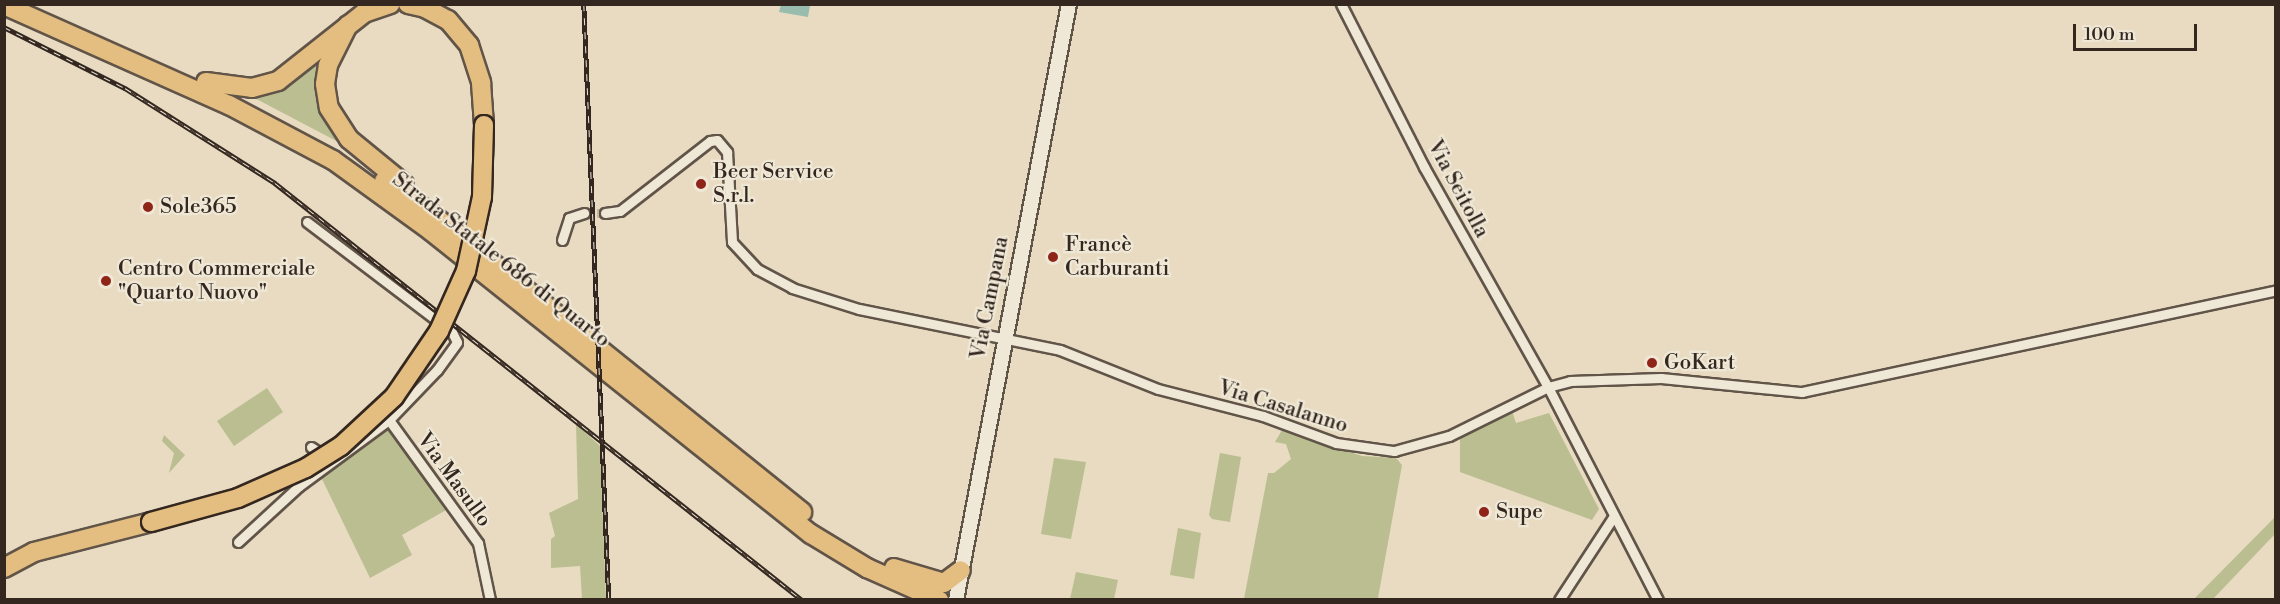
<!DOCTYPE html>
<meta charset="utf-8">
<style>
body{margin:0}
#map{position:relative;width:2280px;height:604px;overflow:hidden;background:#e8dbc1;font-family:"Libre Bodoni",serif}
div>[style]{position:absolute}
.green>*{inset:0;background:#babe90}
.water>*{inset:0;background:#98bcad}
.street-tunnel>*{height:9px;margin-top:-4.5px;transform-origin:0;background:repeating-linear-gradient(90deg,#c4b7a1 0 9px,transparent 0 13.5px)}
.roads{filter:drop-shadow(2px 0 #615448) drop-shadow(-2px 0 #615448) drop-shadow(0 2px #615448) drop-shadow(0 -2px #615448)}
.street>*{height:9px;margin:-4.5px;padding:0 4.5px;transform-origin:4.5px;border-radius:4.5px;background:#f0e8d7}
.secondary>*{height:14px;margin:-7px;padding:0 7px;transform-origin:7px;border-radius:7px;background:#f0e8d7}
.highway>*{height:18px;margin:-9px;padding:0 9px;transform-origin:9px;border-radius:9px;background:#e4be80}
.rail>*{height:4.5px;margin-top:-2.25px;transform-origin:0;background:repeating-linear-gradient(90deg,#f0e8d7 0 7px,#34271f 0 14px);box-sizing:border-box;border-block:2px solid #34271f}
.bridges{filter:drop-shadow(2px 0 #34271f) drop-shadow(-2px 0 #34271f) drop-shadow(0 2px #34271f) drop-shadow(0 -2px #34271f)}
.highway-bridge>*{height:18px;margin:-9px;padding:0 9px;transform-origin:9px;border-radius:9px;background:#e4be80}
.dots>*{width:16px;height:16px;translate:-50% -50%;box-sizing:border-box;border:3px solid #f0e8d7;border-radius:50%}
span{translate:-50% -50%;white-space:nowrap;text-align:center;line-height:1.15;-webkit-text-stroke:4.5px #f0e8d7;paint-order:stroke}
.poi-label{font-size:21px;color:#34271f}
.left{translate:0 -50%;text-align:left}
.street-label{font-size:21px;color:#34271f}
.frame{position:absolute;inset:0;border:6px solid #34271f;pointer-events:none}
.scale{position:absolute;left:2073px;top:24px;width:124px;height:27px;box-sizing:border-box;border:3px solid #34271f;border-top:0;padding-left:8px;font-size:18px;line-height:21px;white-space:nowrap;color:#34271f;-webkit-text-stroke:4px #f0e8d7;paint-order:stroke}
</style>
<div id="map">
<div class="green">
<i style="clip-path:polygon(324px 50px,344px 145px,245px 93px)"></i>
<i style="clip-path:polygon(267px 388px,283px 412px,234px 446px,217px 421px)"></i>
<i style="clip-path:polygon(1511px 408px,1516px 423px,1549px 413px,1599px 509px,1592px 520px,1460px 472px,1460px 435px)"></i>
<i style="clip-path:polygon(576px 424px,600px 446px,606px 599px,582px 599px,580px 566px,551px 568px,551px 539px,555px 536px,549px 513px,578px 499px)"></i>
<i style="clip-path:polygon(390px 428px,448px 509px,402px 535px,412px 555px,370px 578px,321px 477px)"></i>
<i style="clip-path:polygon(1282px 430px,1362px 456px,1396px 458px,1402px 465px,1378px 598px,1244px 599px,1268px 473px,1274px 473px,1291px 459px,1286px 444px,1275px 442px)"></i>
<i style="clip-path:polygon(164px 435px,185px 455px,169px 473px,174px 453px,162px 441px)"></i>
<i style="clip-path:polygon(1220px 453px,1241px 457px,1230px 522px,1212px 519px,1209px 515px)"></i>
<i style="clip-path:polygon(1054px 458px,1086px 462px,1071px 539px,1041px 534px)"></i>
<i style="clip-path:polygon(2275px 517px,2275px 534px,2213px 599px,2194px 599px)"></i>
<i style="clip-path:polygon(1178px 528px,1201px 533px,1194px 579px,1170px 575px)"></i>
<i style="clip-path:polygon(1076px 572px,1118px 580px,1114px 599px,1070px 599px)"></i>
</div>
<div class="water">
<i style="clip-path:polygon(781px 5px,810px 5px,808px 17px,779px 12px)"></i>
</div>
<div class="street-tunnel">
<i style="left:584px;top:213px;width:21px"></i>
</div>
<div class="roads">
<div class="street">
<i style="left:1341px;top:4px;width:183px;rotate:63deg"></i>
<i style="left:1424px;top:167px;width:253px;rotate:60.6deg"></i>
<i style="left:1548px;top:387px;width:240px;rotate:62.7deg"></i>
<i style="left:605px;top:213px;width:15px;rotate:-8deg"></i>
<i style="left:620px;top:211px;width:114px;rotate:-37.9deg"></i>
<i style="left:710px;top:141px;width:7px;rotate:-8deg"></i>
<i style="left:717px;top:140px;width:16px;rotate:50deg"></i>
<i style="left:727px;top:152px;width:90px;rotate:86.8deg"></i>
<i style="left:732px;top:242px;width:37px;rotate:47deg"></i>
<i style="left:757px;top:269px;width:40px;rotate:28deg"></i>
<i style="left:792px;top:288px;width:70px;rotate:17.4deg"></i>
<i style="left:859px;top:309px;width:205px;rotate:11.5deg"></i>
<i style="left:1060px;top:350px;width:105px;rotate:21.7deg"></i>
<i style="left:1158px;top:389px;width:108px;rotate:14.4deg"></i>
<i style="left:1263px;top:416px;width:78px;rotate:20.3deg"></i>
<i style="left:1336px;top:443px;width:59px;rotate:7.9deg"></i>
<i style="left:1394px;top:451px;width:57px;rotate:-15.3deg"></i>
<i style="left:1449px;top:436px;width:110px;rotate:-26.3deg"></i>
<i style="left:1548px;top:387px;width:23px;rotate:-15deg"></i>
<i style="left:1570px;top:381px;width:91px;rotate:-1.9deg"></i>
<i style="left:1661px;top:378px;width:142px;rotate:5.7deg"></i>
<i style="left:1802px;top:392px;width:485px;rotate:-12.1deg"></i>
<i style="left:562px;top:240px;width:23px;rotate:-72deg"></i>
<i style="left:569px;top:218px;width:16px;rotate:-18deg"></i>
<i style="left:389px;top:420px;width:152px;rotate:54.1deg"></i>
<i style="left:478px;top:543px;width:58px;rotate:78.1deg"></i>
<i style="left:311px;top:447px;width:18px;rotate:34deg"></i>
<i style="left:238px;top:542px;width:83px;rotate:-42.6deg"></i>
<i style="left:299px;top:486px;width:112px;rotate:-36.3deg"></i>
<i style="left:389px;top:420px;width:69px;rotate:-46.2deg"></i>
<i style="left:437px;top:370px;width:34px;rotate:-54deg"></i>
<i style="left:457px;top:342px;width:11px;rotate:-117deg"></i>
<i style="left:452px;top:332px;width:182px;rotate:-142.8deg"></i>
<i style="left:1559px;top:600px;width:100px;rotate:-56.8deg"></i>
</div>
<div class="secondary">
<i style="left:956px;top:600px;width:607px;rotate:-79.26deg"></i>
</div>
<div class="highway">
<i style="left:408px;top:4px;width:17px;rotate:13deg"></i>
<i style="left:425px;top:8px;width:26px;rotate:28deg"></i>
<i style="left:448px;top:20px;width:33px;rotate:50deg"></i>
<i style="left:469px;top:45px;width:40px;rotate:72deg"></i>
<i style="left:481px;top:83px;width:42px;rotate:85.9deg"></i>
<i style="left:4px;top:5px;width:246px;rotate:24deg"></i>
<i style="left:229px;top:105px;width:118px;rotate:27.9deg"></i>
<i style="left:333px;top:160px;width:121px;rotate:35.9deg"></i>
<i style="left:431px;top:231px;width:486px;rotate:38.6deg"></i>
<i style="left:811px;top:534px;width:66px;rotate:31.3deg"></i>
<i style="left:867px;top:568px;width:79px;rotate:24deg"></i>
<i style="left:348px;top:25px;width:45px;rotate:116.6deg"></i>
<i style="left:328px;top:65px;width:19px;rotate:99deg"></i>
<i style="left:325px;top:84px;width:24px;rotate:81deg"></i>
<i style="left:329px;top:108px;width:37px;rotate:57deg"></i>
<i style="left:349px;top:139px;width:71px;rotate:39.3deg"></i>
<i style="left:206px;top:82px;width:46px;rotate:7.4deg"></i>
<i style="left:252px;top:88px;width:27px;rotate:-15deg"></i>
<i style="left:278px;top:81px;width:110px;rotate:-38.3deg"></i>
<i style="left:364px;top:13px;width:28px;rotate:-19deg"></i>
<i style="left:384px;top:181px;width:55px;rotate:34.6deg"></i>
<i style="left:429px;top:212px;width:479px;rotate:38.8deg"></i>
<i style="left:4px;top:568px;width:34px;rotate:-28deg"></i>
<i style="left:34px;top:552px;width:121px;rotate:-14.4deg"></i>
<i style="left:894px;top:568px;width:52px;rotate:16.7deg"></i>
<i style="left:944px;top:583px;width:21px;rotate:-37deg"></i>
</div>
</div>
<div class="rail">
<i style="left:584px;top:4px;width:597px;rotate:87.6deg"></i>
<i style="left:4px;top:27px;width:136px;rotate:26.8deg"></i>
<i style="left:125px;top:88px;width:178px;rotate:32.3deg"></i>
<i style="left:275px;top:183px;width:672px;rotate:38.35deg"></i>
</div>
<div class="bridges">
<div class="highway-bridge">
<i style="left:151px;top:522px;width:90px;rotate:-15.4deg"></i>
<i style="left:238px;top:498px;width:74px;rotate:-23.8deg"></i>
<i style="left:306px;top:468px;width:41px;rotate:-32.2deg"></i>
<i style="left:341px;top:446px;width:72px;rotate:-42.8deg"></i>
<i style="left:394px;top:397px;width:80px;rotate:-55.7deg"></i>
<i style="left:439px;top:331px;width:66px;rotate:-65.8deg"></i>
<i style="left:466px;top:271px;width:76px;rotate:-77.8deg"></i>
<i style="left:482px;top:197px;width:72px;rotate:-88.4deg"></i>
</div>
</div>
<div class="dots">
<i style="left:701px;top:184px;background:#8f2418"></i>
<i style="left:148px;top:207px;background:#8f2418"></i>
<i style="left:1053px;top:257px;background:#8f2418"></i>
<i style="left:106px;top:281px;background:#8f2418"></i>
<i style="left:1652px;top:363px;background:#8f2418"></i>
<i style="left:1484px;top:512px;background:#8f2418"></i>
</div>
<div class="poi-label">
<span class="left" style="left:713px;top:184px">Beer Service<br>S.r.l.</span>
<span class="left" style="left:160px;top:207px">Sole365</span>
<span class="left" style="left:1065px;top:257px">Francè<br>Carburanti</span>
<span class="left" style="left:118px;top:281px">Centro Commerciale<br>"Quarto Nuovo"</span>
<span class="left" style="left:1664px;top:363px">GoKart</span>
<span class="left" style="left:1496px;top:512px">Supe</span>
</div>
<div class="street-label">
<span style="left:1458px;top:189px;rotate:62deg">Via Seitolla</span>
<span style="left:501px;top:260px;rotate:38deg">Strada Statale 686 di Quarto</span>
<span style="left:990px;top:298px;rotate:-79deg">Via Campana</span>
<span style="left:1283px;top:407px;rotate:17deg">Via Casalanno</span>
<span style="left:454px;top:480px;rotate:54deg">Via Masullo</span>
</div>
<div class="frame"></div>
<div class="scale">100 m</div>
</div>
